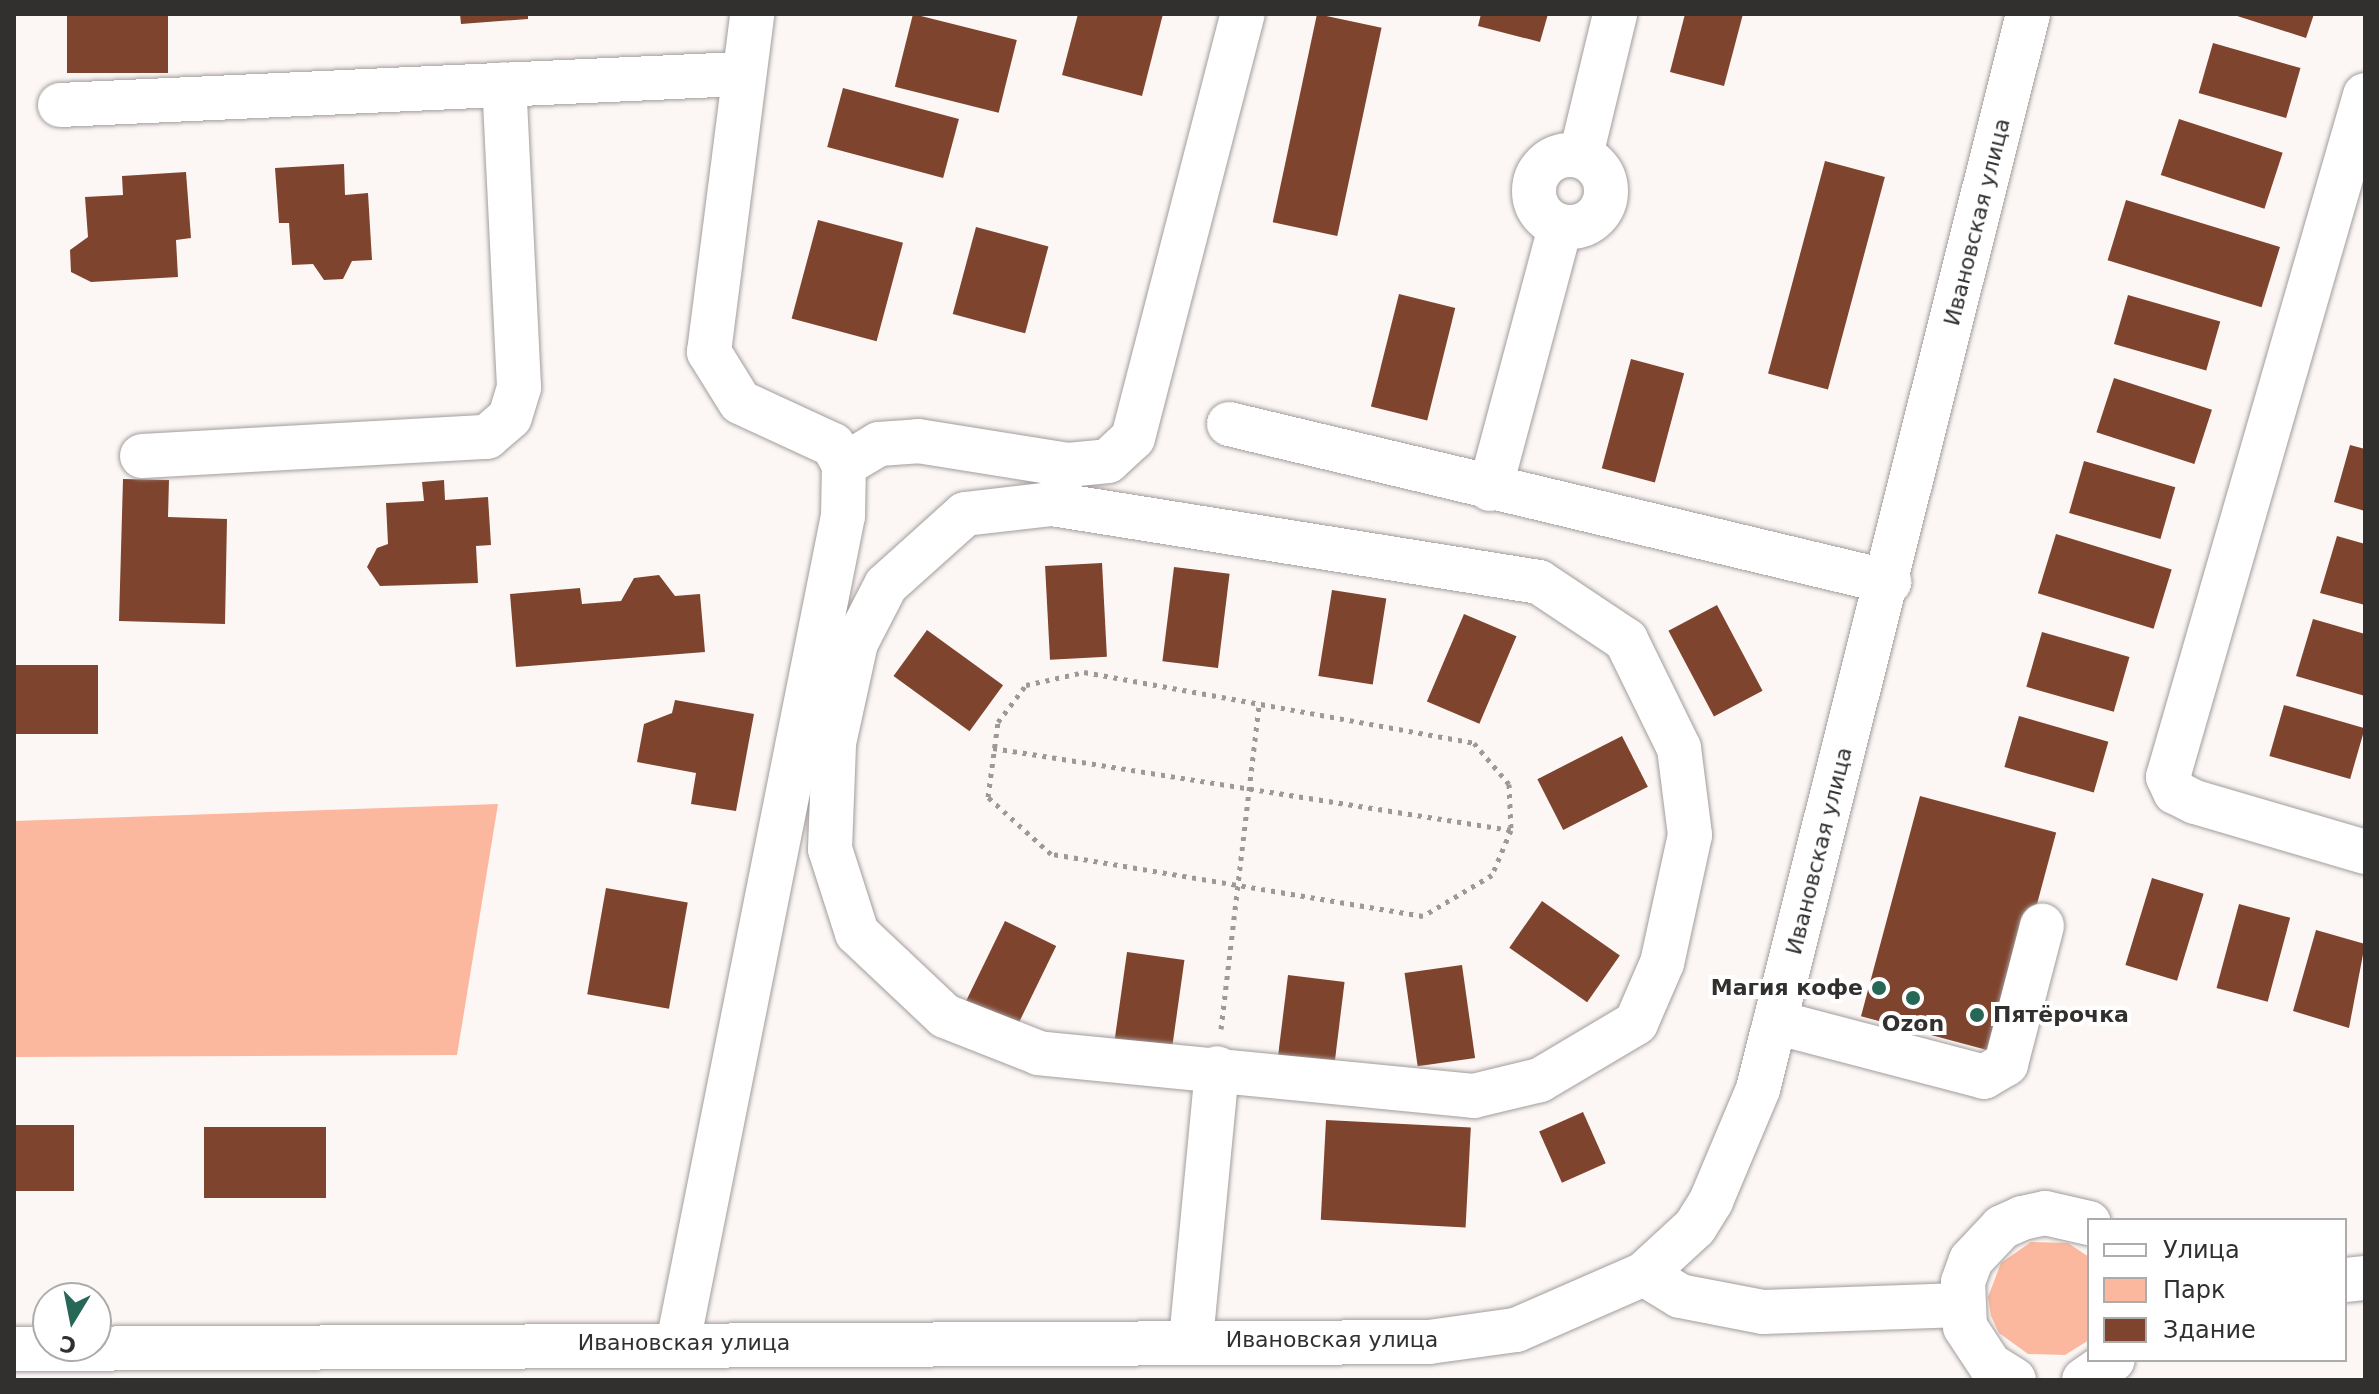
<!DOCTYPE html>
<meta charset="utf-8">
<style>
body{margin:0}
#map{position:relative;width:2379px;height:1394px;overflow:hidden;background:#fcf7f5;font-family:"DejaVu Sans",sans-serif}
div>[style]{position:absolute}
.green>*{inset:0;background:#fcb89e}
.building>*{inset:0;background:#7f442e;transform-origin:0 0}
.path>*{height:5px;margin-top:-2.5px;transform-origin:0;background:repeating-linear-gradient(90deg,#9d9998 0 4px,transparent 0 10px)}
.roads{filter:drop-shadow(0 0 2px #a29d9c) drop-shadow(0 0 2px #a29d9c)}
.minor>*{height:44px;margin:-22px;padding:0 22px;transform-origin:22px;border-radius:22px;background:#fff}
.minor>.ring{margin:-22px;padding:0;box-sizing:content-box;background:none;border:44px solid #fff;border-radius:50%}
.dots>*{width:22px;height:22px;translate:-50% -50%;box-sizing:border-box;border:4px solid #fff;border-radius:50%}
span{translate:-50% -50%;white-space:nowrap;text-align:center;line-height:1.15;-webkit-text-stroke:8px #fff;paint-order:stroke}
.street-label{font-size:22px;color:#32302f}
.poi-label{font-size:22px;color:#32302f;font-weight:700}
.right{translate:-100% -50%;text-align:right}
.left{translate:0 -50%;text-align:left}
.frame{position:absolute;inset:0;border:16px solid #32302f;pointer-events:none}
.legend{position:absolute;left:2087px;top:1218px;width:260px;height:144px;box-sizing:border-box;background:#fff;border:2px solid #adacac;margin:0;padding:10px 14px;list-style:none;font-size:24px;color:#32302f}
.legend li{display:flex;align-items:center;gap:16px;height:40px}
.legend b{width:40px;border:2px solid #adacac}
.north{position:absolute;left:32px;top:1282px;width:80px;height:80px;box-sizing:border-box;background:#fff;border:2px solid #adacac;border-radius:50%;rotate:190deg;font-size:22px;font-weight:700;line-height:32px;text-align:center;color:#32302f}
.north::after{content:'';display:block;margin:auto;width:28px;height:36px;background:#266756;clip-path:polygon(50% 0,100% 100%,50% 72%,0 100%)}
</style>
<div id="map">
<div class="green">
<div style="clip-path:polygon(498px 804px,457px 1055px,14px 1057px,14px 821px)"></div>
<div style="clip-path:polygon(2031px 1242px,2068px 1243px,2089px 1257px,2089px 1340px,2065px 1355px,2028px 1354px,1999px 1333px,1991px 1316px,1988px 1297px,2001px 1263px)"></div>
</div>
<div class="building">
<div style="left:67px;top:14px;width:101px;height:59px"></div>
<div style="clip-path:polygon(460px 14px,528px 14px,528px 19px,461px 24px)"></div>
<div style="left:913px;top:14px;width:107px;height:75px;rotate:14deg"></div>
<div style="clip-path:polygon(1078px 14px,1163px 14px,1142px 96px,1062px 75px)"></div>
<div style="left:1317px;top:14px;width:66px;height:213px;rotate:12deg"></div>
<div style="clip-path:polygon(1481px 14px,1548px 14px,1540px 42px,1478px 26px)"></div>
<div style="clip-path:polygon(1685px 14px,1743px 14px,1724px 86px,1670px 72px)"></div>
<div style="clip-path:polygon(2231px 14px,2314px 14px,2306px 38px)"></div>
<div style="left:2213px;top:43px;width:91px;height:52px;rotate:16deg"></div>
<div style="left:843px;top:88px;width:120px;height:61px;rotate:15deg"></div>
<div style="left:2179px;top:119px;width:109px;height:59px;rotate:18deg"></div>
<div style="left:1825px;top:161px;width:62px;height:220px;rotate:15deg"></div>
<div style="clip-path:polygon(344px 164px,345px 195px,368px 193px,372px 260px,352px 261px,343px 279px,324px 280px,313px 264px,292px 265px,289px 223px,279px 223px,275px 168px)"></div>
<div style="clip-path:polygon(186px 172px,191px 238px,176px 240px,178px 277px,91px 282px,71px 272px,70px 250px,88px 237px,85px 197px,123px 195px,122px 176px)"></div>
<div style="left:2126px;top:200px;width:161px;height:63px;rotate:17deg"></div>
<div style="left:818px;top:220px;width:88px;height:102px;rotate:15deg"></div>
<div style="left:976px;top:227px;width:75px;height:90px;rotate:15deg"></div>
<div style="left:1399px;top:294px;width:58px;height:116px;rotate:14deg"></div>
<div style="left:2128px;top:295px;width:96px;height:51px;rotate:16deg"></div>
<div style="left:1631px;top:359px;width:55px;height:113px;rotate:15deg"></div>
<div style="left:2114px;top:378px;width:103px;height:57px;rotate:18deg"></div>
<div style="clip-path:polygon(2350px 445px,2365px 449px,2365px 511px,2334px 502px)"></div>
<div style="left:2084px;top:461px;width:95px;height:54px;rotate:16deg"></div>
<div style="clip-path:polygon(123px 479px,169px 480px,168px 517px,227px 519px,225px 624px,119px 621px)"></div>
<div style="clip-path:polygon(444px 480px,445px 500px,488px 497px,491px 545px,476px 546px,478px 583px,380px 586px,367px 567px,377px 548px,388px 544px,386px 503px,424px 501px,422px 482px)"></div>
<div style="left:2056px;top:534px;width:121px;height:62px;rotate:17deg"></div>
<div style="clip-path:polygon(2337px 536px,2365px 544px,2365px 605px,2320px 593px)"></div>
<div style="left:1102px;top:563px;width:94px;height:57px;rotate:87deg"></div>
<div style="left:1174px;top:567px;width:56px;height:95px;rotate:7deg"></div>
<div style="clip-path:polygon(659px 575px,675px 596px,700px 594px,705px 652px,516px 667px,510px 594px,580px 588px,582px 604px,621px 601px,634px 578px)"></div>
<div style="left:1332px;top:590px;width:55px;height:87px;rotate:9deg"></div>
<div style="left:1717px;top:605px;width:97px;height:55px;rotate:62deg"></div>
<div style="left:1464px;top:614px;width:57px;height:95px;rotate:23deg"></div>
<div style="clip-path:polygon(2313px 619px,2365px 634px,2365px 696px,2296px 676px)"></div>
<div style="left:927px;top:630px;width:94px;height:57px;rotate:36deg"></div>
<div style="left:2042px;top:632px;width:91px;height:57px;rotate:16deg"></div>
<div style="left:14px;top:665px;width:84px;height:69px"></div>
<div style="clip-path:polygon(675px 700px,754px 714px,736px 811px,691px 804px,696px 773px,637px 762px,644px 724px,672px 713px)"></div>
<div style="left:2284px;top:705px;width:84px;height:53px;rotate:16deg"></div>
<div style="left:2019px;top:716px;width:93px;height:53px;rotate:16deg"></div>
<div style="left:1622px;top:736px;width:57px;height:95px;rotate:63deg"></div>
<div style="left:1920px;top:796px;width:141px;height:228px;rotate:15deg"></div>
<div style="left:2152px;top:878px;width:54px;height:91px;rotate:17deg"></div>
<div style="left:606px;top:888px;width:83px;height:108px;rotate:10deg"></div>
<div style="left:1542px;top:901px;width:95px;height:57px;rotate:35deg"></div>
<div style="left:2239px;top:904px;width:53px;height:87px;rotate:15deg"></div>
<div style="left:1005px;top:921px;width:57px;height:95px;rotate:26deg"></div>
<div style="clip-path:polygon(2316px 930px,2365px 944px,2349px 1028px,2293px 1011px)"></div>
<div style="left:1127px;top:952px;width:58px;height:95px;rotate:8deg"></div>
<div style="left:1462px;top:965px;width:94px;height:58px;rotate:82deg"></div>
<div style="left:1288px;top:975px;width:57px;height:94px;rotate:7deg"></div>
<div style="left:1583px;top:1112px;width:56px;height:48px;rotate:66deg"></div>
<div style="left:1326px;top:1120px;width:145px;height:100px;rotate:3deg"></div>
<div style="left:14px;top:1125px;width:60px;height:66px"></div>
<div style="left:204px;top:1127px;width:122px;height:71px"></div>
</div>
<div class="path">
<div style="left:1084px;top:672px;width:396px;rotate:10.3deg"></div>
<div style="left:1474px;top:743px;width:54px;rotate:49.5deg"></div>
<div style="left:1509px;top:784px;width:46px;rotate:87.5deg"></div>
<div style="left:1511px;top:830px;width:49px;rotate:112.9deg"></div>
<div style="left:1492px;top:875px;width:80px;rotate:149.3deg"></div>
<div style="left:1423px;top:916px;width:377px;rotate:-170.5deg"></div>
<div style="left:1051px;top:854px;width:85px;rotate:-137.9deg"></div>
<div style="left:988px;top:797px;width:76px;rotate:-82.4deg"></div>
<div style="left:998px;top:722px;width:46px;rotate:-52.9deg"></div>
<div style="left:1026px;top:685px;width:59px;rotate:-12.6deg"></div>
<div style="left:993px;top:748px;width:524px;rotate:9deg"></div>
<div style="left:1221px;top:1029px;width:327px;rotate:-83.3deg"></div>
</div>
<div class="roads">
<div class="minor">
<div style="left:2365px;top:95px;width:710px;rotate:106.11deg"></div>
<div style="left:2168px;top:777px;width:17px;rotate:65deg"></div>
<div style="left:2175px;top:792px;width:22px;rotate:27deg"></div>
<div style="left:2195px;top:802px;width:177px;rotate:16.4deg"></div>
<div style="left:60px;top:105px;width:682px;rotate:-2.61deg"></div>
<div class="ring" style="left:1534px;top:155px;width:28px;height:28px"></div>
<div style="left:1581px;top:155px;width:145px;rotate:-76.4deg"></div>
<div style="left:1229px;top:424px;width:679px;rotate:13.46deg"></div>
<div style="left:142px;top:456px;width:346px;rotate:-3.2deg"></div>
<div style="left:487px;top:437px;width:30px;rotate:-41deg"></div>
<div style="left:510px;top:417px;width:31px;rotate:-73deg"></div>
<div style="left:519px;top:387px;width:303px;rotate:-92.8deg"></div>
<div style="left:844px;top:465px;width:41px;rotate:-31deg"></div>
<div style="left:879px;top:444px;width:39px;rotate:-4deg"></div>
<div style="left:918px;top:441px;width:152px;rotate:9.1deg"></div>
<div style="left:1068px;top:465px;width:40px;rotate:-5.7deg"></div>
<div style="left:1108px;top:461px;width:34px;rotate:-43deg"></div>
<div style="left:1133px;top:438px;width:438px;rotate:-75.5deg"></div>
<div style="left:1490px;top:489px;width:271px;rotate:-75deg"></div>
<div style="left:1052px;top:504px;width:493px;rotate:9.1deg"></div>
<div style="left:1539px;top:582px;width:105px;rotate:33.7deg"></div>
<div style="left:1626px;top:640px;width:120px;rotate:63.9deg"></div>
<div style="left:1679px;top:748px;width:88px;rotate:82.8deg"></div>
<div style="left:1690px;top:835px;width:131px;rotate:102.3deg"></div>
<div style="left:1662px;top:963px;width:65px;rotate:113.4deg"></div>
<div style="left:1636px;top:1023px;width:112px;rotate:149.3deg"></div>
<div style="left:1540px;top:1080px;width:68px;rotate:166.4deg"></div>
<div style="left:1474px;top:1096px;width:437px;rotate:-174.4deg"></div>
<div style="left:1039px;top:1053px;width:101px;rotate:-158.5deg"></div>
<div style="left:945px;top:1016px;width:121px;rotate:-136.7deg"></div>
<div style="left:857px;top:933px;width:88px;rotate:-107.8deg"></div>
<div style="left:830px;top:849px;width:106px;rotate:-87.8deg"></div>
<div style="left:834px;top:743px;width:102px;rotate:-77.6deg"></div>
<div style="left:856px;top:643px;width:65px;rotate:-62.7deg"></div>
<div style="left:886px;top:585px;width:106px;rotate:-41.9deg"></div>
<div style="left:965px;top:514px;width:88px;rotate:-6.6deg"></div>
<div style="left:1775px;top:1022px;width:216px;rotate:14.7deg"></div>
<div style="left:1984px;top:1077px;width:26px;rotate:-31deg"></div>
<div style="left:2006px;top:1064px;width:143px;rotate:-75.4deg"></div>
<div style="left:1644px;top:1274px;width:42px;rotate:31.4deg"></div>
<div style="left:1680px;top:1296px;width:85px;rotate:10.9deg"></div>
<div style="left:1763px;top:1312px;width:198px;rotate:-2deg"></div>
<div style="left:2345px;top:1280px;width:20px;rotate:-6deg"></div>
<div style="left:1191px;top:1340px;width:273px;rotate:-84.5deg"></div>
<div style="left:678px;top:1343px;width:843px;rotate:-78.72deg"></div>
<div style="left:843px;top:516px;width:51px;rotate:-88.9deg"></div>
<div style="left:844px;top:465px;width:23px;rotate:-119deg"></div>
<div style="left:833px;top:445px;width:102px;rotate:-155.2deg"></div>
<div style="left:740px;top:402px;width:59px;rotate:-121.8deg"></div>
<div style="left:709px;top:352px;width:341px;rotate:-82.7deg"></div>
<div style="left:14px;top:1349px;width:1415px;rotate:-0.28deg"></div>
<div style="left:1429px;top:1342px;width:88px;rotate:-7.9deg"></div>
<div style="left:1516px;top:1330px;width:140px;rotate:-23.6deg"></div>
<div style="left:1644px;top:1274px;width:69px;rotate:-42.7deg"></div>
<div style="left:1695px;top:1227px;width:31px;rotate:-58deg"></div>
<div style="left:1711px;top:1201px;width:121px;rotate:-67.2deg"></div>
<div style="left:1758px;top:1089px;width:1108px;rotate:-75.9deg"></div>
<div style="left:2014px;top:1380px;width:28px;rotate:-148deg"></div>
<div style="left:1990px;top:1365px;width:45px;rotate:-123.3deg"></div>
<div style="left:1965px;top:1327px;width:45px;rotate:-92.5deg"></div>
<div style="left:1963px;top:1282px;width:23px;rotate:-70deg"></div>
<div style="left:1971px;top:1260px;width:45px;rotate:-46.8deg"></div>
<div style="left:2002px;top:1227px;width:22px;rotate:-24deg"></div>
<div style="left:2022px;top:1218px;width:24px;rotate:-12deg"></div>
<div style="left:2045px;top:1213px;width:45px;rotate:12.8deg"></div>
<div style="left:2084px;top:1380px;width:35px;rotate:-35deg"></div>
</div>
</div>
<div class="dots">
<div style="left:1879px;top:988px;background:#266756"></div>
<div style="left:1913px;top:998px;background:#266756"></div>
<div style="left:1977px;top:1015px;background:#266756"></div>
</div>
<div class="street-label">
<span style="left:1977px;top:222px;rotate:-76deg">Ивановская улица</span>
<span style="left:1819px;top:851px;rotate:-76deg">Ивановская улица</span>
<span style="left:1332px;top:1340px">Ивановская улица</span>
<span style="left:684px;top:1343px">Ивановская улица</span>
</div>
<div class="poi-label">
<span class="right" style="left:1863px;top:988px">Магия кофе</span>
<span class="left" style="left:1993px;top:1015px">Пятёрочка</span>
<span style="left:1913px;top:1024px">Ozon</span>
</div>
<div class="frame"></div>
<ul class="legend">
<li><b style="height:10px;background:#fff"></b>Улица</li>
<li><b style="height:22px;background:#fcb89e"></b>Парк</li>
<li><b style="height:22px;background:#7f442e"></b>Здание</li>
</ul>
<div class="north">С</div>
</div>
